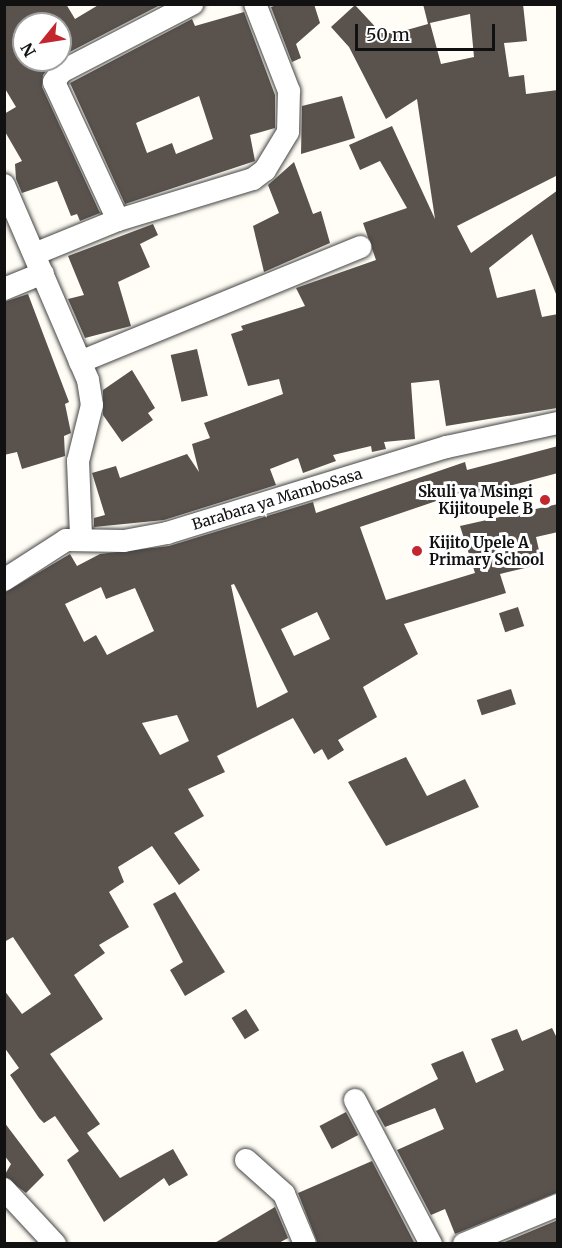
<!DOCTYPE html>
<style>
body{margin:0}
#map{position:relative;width:562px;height:1248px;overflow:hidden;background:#fffdf5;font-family:Merriweather,serif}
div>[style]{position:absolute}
.building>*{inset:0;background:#5a524d;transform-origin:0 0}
.roads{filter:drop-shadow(0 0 2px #444) drop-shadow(0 0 2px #444)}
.minor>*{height:22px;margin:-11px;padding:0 11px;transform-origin:11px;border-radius:11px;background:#fff}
.dots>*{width:16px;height:16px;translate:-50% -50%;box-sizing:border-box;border:3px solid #fff;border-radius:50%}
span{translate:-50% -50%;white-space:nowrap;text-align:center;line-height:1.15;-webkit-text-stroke:6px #fff;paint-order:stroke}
.poi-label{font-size:15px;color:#111;font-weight:700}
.right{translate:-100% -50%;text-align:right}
.left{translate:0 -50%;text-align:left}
.street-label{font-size:15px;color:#111}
.frame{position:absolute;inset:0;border:6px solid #111;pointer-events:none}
.north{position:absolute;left:12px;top:12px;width:60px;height:60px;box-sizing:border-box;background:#fff;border:2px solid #a0a0a0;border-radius:50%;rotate:240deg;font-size:16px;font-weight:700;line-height:24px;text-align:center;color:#111}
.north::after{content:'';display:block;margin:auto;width:21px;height:27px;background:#c4262e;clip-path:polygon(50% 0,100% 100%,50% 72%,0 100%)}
.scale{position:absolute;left:355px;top:24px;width:140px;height:27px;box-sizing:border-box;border:3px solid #111;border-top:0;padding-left:8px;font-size:18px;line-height:21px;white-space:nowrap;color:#111;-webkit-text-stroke:4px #fff;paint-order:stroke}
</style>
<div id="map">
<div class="building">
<div style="clip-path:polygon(4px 4px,66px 4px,75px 19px,100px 4px,162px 4px,60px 57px,60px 24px,24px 24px,24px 60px,55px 60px,43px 75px,42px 87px,100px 213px,80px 221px,77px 214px,71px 216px,57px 181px,22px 193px,16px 179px,15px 164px,22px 161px,4px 130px,4px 114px,16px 107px,4px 87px)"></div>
<div style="clip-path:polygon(279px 4px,314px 4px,320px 23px,296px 44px,301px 58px,292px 62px,271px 7px)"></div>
<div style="clip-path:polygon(evenodd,423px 4px,523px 4px,527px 41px,504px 43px,509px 77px,524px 75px,526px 94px,558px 90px,558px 175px,457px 226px,471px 253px,558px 190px,558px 299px,532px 234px,489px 268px,497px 298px,535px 289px,542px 317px,558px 314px,557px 408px,446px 426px,439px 380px,411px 383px,415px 439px,384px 442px,386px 449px,372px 452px,371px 446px,333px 455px,336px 461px,303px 473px,298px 458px,270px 469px,276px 485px,164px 520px,94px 527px,94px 518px,105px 515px,92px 473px,116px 466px,120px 478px,187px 454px,199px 472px,192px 444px,210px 438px,204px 423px,283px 394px,279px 379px,248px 386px,231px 334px,243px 330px,241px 326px,305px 306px,296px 288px,376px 260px,363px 223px,407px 208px,380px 161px,360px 170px,349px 145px,392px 126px,435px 219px,417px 99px,386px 119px,349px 47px,331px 27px,355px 5px,381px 33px,396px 33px,428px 24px,423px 4px,470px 14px,474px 57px,441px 64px,430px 23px,470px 14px)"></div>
<div style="clip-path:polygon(evenodd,244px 12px,275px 95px,275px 128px,250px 135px,255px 161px,125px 204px,70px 83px,192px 19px,195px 26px,244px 12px,199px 96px,213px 139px,176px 154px,172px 143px,147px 153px,136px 123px,199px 96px)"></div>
<div style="clip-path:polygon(342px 96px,355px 138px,301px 154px,302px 106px)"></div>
<div style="clip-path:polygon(294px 162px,313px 214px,321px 211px,330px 243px,264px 272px,253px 226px,279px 213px,268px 185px)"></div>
<div style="clip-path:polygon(153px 224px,158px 235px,140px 244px,150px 267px,118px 282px,131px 326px,85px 338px,68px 299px,84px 295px,68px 256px)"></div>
<div style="clip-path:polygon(28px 294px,69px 402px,65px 404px,71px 433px,64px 436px,65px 456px,22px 469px,17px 452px,4px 455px,4px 302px)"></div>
<div style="left:197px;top:349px;width:48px;height:27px;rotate:77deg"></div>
<div style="clip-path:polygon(132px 370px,155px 408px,148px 413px,153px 420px,122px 442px,103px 415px,103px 390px)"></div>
<div style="clip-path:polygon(evenodd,558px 446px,558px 473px,453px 501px,451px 496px,360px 527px,386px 600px,475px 573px,460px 526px,558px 504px,558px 532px,536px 537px,542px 564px,500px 574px,506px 593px,404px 624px,418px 654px,363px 687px,377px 717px,338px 740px,344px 750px,328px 760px,322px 749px,314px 754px,293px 718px,217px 756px,225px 772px,188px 789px,204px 816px,174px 833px,200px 870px,179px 885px,152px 846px,118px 867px,124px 882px,109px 892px,129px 927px,99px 945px,105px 953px,74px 975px,103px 1019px,50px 1054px,100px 1124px,87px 1133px,120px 1178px,173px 1149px,188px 1175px,169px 1186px,164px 1178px,104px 1222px,67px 1160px,79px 1151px,55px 1116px,44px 1123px,39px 1118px,10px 1075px,19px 1068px,4px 1047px,4px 990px,22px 1014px,51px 994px,13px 937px,4px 942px,4px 593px,70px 554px,77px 566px,100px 554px,169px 546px,313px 502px,316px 513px,465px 462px,467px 470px,558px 446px,234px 584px,288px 692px,257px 708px,231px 585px,234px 584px,558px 446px,101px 587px,106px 599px,135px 588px,154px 631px,107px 655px,96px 635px,84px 642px,65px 604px,101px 587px,558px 446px,317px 612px,330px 639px,294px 656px,281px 629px,317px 612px,558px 446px,177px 715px,189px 741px,160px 755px,142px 723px,177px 715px)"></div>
<div style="left:518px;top:607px;width:20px;height:20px;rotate:72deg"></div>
<div style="left:511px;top:689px;width:16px;height:36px;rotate:72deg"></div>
<div style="clip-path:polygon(406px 757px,427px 796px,465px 779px,479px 807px,386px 846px,348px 782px)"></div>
<div style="clip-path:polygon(175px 892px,225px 972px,185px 996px,170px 970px,183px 962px,153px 904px)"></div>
<div style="left:246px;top:1009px;width:25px;height:17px;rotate:58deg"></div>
<div style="clip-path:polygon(552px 1028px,558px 1040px,558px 1192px,455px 1234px,445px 1209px,431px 1215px,397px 1150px,444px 1129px,435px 1108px,385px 1127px,376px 1111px,438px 1079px,431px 1064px,463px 1051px,476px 1083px,504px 1070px,491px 1039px,517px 1029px,522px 1041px)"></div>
<div style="left:346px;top:1112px;width:26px;height:30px;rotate:62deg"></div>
<div style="clip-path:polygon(4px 1122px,44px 1175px,26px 1193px,4px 1176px,11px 1164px,4px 1155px)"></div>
<div style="clip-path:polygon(372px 1161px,415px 1244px,318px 1244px,298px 1193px)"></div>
<div style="clip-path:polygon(275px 1207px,288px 1238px,277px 1244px,213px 1244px)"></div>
<div style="clip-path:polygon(558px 1220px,558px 1244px,500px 1244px)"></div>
</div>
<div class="roads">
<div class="minor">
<div style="left:4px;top:185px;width:212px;rotate:66.7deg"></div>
<div style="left:88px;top:380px;width:25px;rotate:81deg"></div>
<div style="left:92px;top:405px;width:58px;rotate:104deg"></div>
<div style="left:78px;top:461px;width:76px;rotate:87.7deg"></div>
<div style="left:118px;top:220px;width:152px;rotate:-114.9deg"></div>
<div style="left:54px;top:82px;width:12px;rotate:-55deg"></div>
<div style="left:61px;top:72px;width:148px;rotate:-27.4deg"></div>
<div style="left:37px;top:253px;width:87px;rotate:-22.2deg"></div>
<div style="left:118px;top:220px;width:141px;rotate:-16.9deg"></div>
<div style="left:253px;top:179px;width:15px;rotate:-37deg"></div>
<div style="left:265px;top:170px;width:44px;rotate:-58.8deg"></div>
<div style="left:288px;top:132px;width:41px;rotate:-88.6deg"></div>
<div style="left:289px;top:91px;width:93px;rotate:-111.3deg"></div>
<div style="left:4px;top:289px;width:42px;rotate:-22.3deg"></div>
<div style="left:80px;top:362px;width:303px;rotate:-22.3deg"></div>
<div style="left:4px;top:580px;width:74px;rotate:-32.8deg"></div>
<div style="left:66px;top:540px;width:58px;rotate:1deg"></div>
<div style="left:124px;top:541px;width:44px;rotate:-10.5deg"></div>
<div style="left:167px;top:533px;width:293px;rotate:-17.1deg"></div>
<div style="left:447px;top:447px;width:114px;rotate:-12.2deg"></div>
<div style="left:355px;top:1100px;width:163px;rotate:62.2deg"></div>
<div style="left:246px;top:1160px;width:51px;rotate:41.8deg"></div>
<div style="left:284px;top:1194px;width:54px;rotate:67.2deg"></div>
<div style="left:4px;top:1189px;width:75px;rotate:47.2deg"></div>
<div style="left:464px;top:1244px;width:102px;rotate:-22.5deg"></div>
</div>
</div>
<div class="dots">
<div style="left:545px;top:500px;background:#c4262e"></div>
<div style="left:417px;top:551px;background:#c4262e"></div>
</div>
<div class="poi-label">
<span class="right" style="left:533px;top:500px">Skuli ya Msingi<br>Kijitoupele B</span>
<span class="left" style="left:429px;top:551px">Kijito Upele A<br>Primary School</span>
</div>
<div class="street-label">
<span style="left:277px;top:499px;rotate:-17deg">Barabara ya MamboSasa</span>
</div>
<div class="frame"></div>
<div class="north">N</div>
<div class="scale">50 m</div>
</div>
